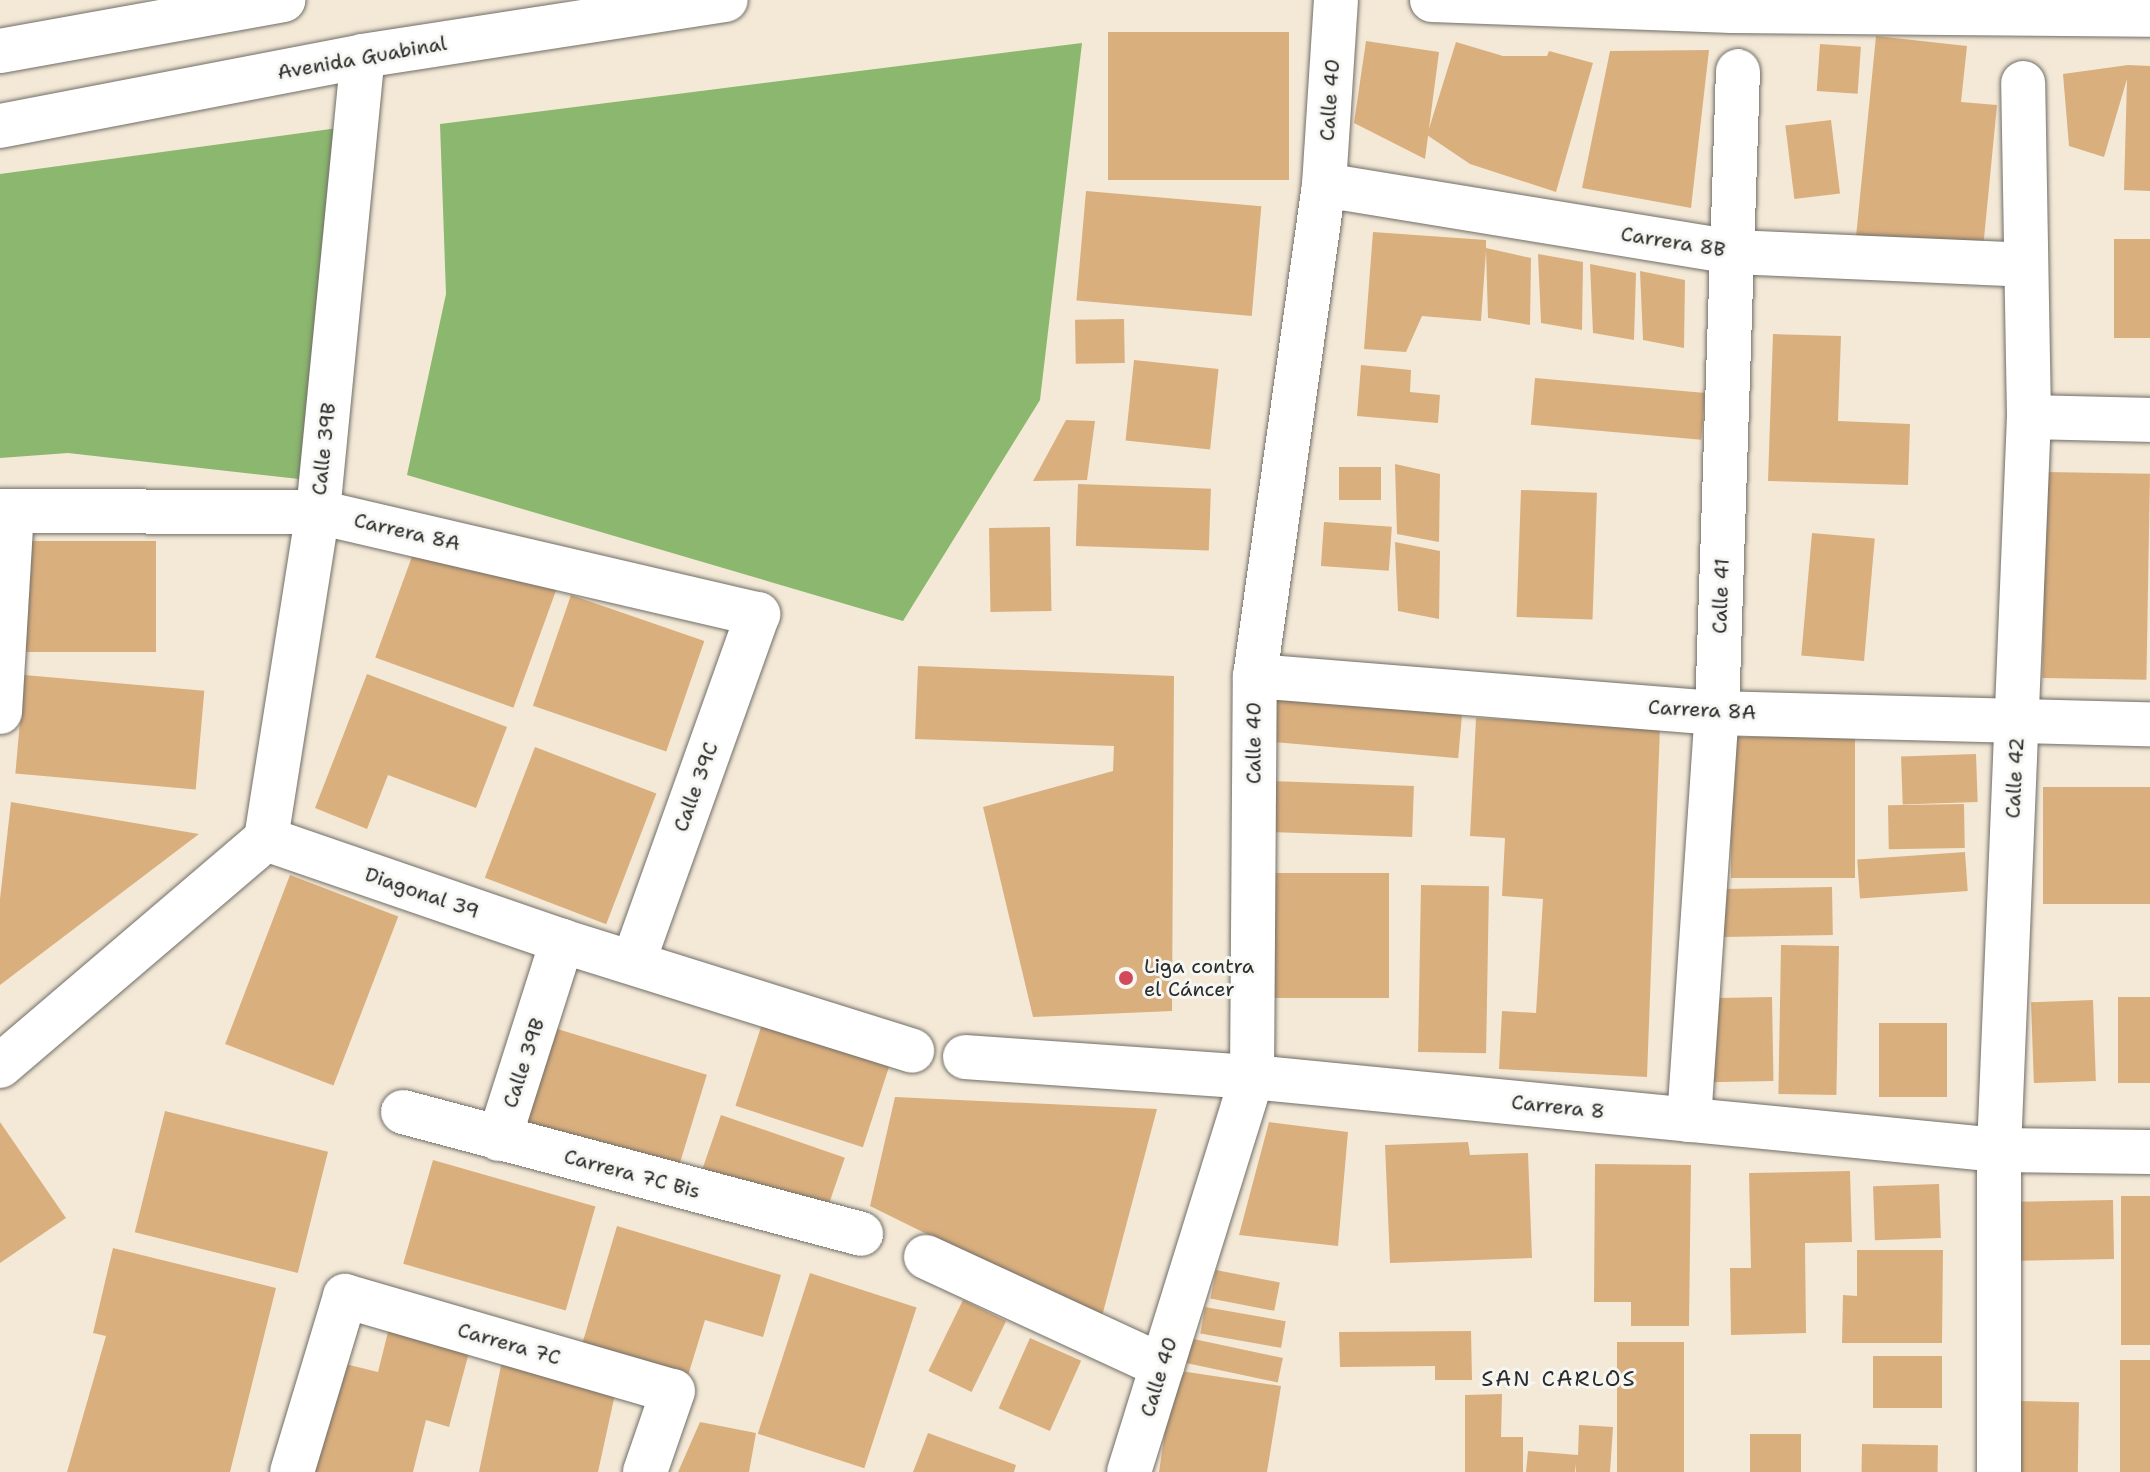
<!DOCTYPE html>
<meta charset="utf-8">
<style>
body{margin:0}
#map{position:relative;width:2150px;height:1472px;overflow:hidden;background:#f4e9d7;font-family:"Shantell Sans",sans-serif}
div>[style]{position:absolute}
.forest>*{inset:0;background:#8bb76e}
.building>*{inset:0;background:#daaf7e;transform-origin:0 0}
.roads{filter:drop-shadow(0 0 2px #716e67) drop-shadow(0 0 2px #716e67)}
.minor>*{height:44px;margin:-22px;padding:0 22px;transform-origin:22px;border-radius:22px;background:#fff}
.major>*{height:44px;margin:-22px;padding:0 22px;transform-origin:22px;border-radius:22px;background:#fff}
.dots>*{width:22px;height:22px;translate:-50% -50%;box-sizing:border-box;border:4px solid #f6f6f2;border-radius:50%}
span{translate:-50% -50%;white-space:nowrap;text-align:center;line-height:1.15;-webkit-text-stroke:6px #f6f6f2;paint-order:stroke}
.street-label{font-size:20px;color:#2b2b2b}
.poi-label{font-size:20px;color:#2b2b2b}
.left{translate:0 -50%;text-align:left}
.neighbourhood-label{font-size:22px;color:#2b2b2b;letter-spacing:2px}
</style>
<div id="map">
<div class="forest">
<div style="clip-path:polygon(1082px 43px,1040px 400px,903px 621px,407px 475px,446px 294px,440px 124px)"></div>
<div style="clip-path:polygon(338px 128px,299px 479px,68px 453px,0 458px,0 174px)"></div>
</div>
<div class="building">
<div style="left:1289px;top:32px;width:148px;height:181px;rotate:90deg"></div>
<div style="clip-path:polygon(1876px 36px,1967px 46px,1961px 102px,1997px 105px,1983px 249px,1856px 237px)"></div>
<div style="clip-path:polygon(1366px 41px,1439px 52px,1425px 159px,1354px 123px)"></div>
<div style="clip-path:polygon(1456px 42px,1503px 56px,1547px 56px,1549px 51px,1593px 63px,1556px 192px,1470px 164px,1427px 135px)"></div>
<div style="left:1820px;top:44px;width:41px;height:47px;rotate:4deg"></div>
<div style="clip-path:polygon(1709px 50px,1691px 208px,1582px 188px,1610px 51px)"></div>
<div style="clip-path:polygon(2128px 65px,2150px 66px,2150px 191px,2124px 190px,2127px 79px,2104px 157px,2069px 146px,2063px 74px)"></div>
<div style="left:1831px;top:120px;width:74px;height:46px;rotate:83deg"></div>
<div style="left:1086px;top:191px;width:176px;height:110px;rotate:5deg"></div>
<div style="clip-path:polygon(1373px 232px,1486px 240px,1486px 248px,1531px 258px,1530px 325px,1488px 318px,1486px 251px,1481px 321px,1422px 316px,1406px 352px,1364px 349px)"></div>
<div style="left:2114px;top:239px;width:36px;height:99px"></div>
<div style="clip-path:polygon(1538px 254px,1583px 262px,1582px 330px,1541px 323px)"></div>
<div style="clip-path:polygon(1590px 264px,1636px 273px,1634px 340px,1593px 333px)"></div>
<div style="clip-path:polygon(1640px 271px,1685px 280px,1684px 348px,1643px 340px)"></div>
<div style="left:1124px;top:319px;width:44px;height:49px;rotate:89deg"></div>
<div style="clip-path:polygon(1773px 334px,1841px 336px,1838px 421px,1910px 424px,1908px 485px,1768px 481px)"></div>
<div style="left:1134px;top:360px;width:85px;height:81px;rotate:6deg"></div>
<div style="clip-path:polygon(1361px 365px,1411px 370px,1410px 392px,1440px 395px,1438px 423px,1357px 416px)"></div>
<div style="left:1535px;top:378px;width:171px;height:47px;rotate:5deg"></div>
<div style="clip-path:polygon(1066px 420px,1095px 421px,1087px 480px,1033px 481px)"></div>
<div style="clip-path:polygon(1395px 464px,1440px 474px,1439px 542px,1397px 534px)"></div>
<div style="left:1339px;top:467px;width:42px;height:33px"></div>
<div style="left:2046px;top:472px;width:104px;height:206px;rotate:1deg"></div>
<div style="left:1078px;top:484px;width:133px;height:62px;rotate:2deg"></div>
<div style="left:1521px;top:490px;width:76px;height:127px;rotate:2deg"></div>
<div style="left:1324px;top:522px;width:68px;height:44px;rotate:4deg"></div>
<div style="left:1050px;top:527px;width:84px;height:61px;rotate:89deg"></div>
<div style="left:1812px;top:533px;width:63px;height:123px;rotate:5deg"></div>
<div style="left:418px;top:540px;width:147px;height:125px;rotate:20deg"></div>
<div style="left:24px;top:541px;width:132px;height:111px"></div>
<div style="clip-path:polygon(1395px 542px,1440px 551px,1439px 619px,1398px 611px)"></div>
<div style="left:571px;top:595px;width:141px;height:117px;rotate:19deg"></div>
<div style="clip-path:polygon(918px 666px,1174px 676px,1172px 1011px,1033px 1017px,983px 807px,1113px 771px,1114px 746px,915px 739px)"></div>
<div style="clip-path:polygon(367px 674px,507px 727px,476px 808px,388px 775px,367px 829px,315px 808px)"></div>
<div style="left:24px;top:675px;width:181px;height:99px;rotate:5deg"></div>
<div style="left:1275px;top:695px;width:188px;height:47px;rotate:5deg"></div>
<div style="clip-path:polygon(1476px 718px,1660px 727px,1647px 1077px,1499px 1069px,1502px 1011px,1536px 1013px,1543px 899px,1502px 896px,1505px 838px,1470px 836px)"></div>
<div style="left:1731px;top:737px;width:124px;height:141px"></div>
<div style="left:535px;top:747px;width:130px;height:140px;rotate:21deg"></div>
<div style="left:1976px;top:754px;width:48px;height:75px;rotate:88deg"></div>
<div style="left:1269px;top:781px;width:145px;height:51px;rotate:2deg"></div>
<div style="left:2150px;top:787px;width:117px;height:107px;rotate:90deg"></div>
<div style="clip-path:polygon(11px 802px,199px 834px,0 985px,0 899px)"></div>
<div style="left:1964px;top:804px;width:44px;height:76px;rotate:89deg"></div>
<div style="left:1965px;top:852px;width:39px;height:108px;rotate:86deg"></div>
<div style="left:1389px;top:873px;width:125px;height:116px;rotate:90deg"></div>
<div style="left:290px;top:875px;width:116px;height:181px;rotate:21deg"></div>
<div style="left:1421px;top:885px;width:68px;height:167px;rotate:1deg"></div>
<div style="left:1832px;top:887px;width:48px;height:123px;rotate:89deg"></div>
<div style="left:1781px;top:945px;width:58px;height:149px;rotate:1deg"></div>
<div style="left:1772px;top:997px;width:84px;height:66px;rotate:89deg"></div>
<div style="left:2150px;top:997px;width:86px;height:32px;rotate:90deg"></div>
<div style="left:2093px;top:1000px;width:81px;height:62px;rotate:88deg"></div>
<div style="left:1879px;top:1023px;width:68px;height:74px"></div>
<div style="left:762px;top:1024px;width:134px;height:86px;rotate:18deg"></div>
<div style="left:551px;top:1027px;width:163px;height:103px;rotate:17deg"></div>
<div style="clip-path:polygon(895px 1097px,1157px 1109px,1101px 1320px,870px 1206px)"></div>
<div style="left:165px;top:1111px;width:168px;height:125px;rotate:14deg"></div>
<div style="left:721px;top:1115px;width:131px;height:65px;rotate:19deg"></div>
<div style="clip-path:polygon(0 1122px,66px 1218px,0 1263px)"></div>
<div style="clip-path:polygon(1269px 1122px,1348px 1132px,1338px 1246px,1239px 1235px)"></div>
<div style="clip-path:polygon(1468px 1142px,1470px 1155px,1528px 1153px,1532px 1258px,1390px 1263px,1385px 1145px)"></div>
<div style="left:433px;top:1160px;width:169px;height:108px;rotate:16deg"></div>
<div style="clip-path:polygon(1595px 1164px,1691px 1165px,1689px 1326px,1631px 1326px,1631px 1302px,1594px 1302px)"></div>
<div style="clip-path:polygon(1850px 1171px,1852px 1242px,1805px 1243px,1806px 1333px,1731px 1335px,1730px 1268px,1751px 1268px,1749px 1173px)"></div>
<div style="left:1939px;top:1184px;width:54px;height:66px;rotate:88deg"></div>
<div style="left:2150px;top:1196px;width:149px;height:29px;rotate:90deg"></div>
<div style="left:2113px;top:1200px;width:59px;height:101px;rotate:89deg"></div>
<div style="clip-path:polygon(617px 1226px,781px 1275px,763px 1337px,705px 1320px,687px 1379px,581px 1348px)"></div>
<div style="clip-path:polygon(113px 1248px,276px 1288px,230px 1472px,67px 1472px,106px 1336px,93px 1333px)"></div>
<div style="clip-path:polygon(1857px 1250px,1943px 1250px,1942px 1343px,1842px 1343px,1843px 1295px,1857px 1296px)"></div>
<div style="left:1216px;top:1270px;width:65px;height:29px;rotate:11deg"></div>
<div style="left:810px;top:1273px;width:112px;height:169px;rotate:18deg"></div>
<div style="left:963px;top:1300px;width:48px;height:79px;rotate:26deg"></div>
<div style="left:1205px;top:1307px;width:82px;height:27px;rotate:10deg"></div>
<div style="clip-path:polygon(390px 1324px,471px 1345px,449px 1427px,426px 1420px,413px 1472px,304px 1472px,333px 1361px,378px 1372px)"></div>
<div style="clip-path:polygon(1471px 1331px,1472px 1380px,1435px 1380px,1435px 1366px,1340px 1367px,1339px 1332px)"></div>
<div style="left:1030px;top:1338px;width:56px;height:77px;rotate:24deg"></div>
<div style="left:1189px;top:1338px;width:96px;height:25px;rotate:12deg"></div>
<div style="left:1684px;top:1342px;width:130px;height:67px;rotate:90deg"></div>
<div style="left:1942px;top:1356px;width:52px;height:69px;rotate:90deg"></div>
<div style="left:2120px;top:1360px;width:30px;height:112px"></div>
<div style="clip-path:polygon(502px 1361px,617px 1385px,598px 1472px,479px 1472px)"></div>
<div style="clip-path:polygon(1174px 1370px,1281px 1386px,1267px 1472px,1159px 1472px)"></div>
<div style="clip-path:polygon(1502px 1394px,1501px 1437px,1523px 1437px,1523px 1472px,1465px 1472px,1465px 1395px)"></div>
<div style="left:2013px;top:1401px;width:66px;height:71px;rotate:1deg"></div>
<div style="clip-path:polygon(700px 1422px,756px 1433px,749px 1472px,678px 1472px)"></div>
<div style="clip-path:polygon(1579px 1425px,1613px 1427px,1610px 1472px,1576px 1472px,1576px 1464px,1575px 1472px,1526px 1472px,1528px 1451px,1578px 1455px)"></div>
<div style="clip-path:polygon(928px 1433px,1016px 1465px,1014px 1472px,913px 1472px)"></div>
<div style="left:1750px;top:1434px;width:51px;height:38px"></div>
<div style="left:1862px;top:1444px;width:76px;height:28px;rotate:1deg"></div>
</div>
<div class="roads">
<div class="minor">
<div style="left:1324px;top:185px;width:414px;rotate:9.3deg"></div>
<div style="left:1733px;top:252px;width:293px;rotate:2.5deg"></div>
<div style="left:2029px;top:417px;width:121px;rotate:1.4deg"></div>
<div style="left:0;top:511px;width:318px;rotate:0.2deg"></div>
<div style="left:318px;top:512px;width:452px;rotate:13.1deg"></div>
<div style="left:758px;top:614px;width:368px;rotate:109.7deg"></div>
<div style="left:1255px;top:676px;width:463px;rotate:4.6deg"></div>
<div style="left:1717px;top:713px;width:433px;rotate:1.5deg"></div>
<div style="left:0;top:712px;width:200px;rotate:-86.6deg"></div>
<div style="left:266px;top:839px;width:331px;rotate:-81deg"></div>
<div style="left:318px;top:512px;width:458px;rotate:-84.4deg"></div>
<div style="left:266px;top:839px;width:313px;rotate:19deg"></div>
<div style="left:562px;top:941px;width:367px;rotate:17.4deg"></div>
<div style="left:965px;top:1057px;width:288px;rotate:4deg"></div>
<div style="left:1252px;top:1077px;width:751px;rotate:5.58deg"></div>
<div style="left:1999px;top:1150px;width:151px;rotate:0.8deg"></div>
<div style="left:0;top:1066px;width:350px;rotate:-40.5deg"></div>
<div style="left:403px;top:1112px;width:474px;rotate:14.9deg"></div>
<div style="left:1689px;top:1120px;width:408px;rotate:-86.1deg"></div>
<div style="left:1717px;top:713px;width:642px;rotate:-88.13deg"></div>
<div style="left:499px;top:1139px;width:208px;rotate:-72.3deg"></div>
<div style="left:926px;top:1257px;width:260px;rotate:24.8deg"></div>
<div style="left:292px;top:1472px;width:184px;rotate:-73.2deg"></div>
<div style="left:345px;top:1296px;width:341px;rotate:16.2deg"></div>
<div style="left:673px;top:1391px;width:86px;rotate:109.1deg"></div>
<div style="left:1129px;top:1472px;width:414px;rotate:-72.7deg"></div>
<div style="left:1252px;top:1077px;width:401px;rotate:-89.6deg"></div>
<div style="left:1255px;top:676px;width:496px;rotate:-82deg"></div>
<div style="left:1324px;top:185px;width:185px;rotate:-86.3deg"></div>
<div style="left:1999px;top:1472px;width:322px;rotate:-90deg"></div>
<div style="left:1999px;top:1150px;width:734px;rotate:-87.66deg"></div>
<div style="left:2029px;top:417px;width:334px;rotate:-91deg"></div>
</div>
<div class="major">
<div style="left:1432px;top:0;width:300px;rotate:2.1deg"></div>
<div style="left:1732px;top:11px;width:418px;rotate:0.5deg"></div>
<div style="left:0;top:51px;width:288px;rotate:-10.2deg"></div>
<div style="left:0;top:126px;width:370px;rotate:-10.9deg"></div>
<div style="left:363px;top:56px;width:367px;rotate:-8.8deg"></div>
</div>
</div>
<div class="dots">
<div style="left:1126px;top:978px;background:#d1495b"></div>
</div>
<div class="street-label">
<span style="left:362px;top:58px;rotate:-10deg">Avenida Guabinal</span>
<span style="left:1330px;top:100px;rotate:-86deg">Calle 40</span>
<span style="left:1673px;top:242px;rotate:9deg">Carrera 8B</span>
<span style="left:324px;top:449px;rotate:-84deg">Calle 39B</span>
<span style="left:407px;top:532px;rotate:13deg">Carrera 8A</span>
<span style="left:1721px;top:596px;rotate:-88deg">Calle 41</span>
<span style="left:1702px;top:710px;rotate:3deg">Carrera 8A</span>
<span style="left:1254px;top:743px;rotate:-90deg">Calle 40</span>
<span style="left:2015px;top:778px;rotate:-87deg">Calle 42</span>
<span style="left:696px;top:787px;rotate:-70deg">Calle 39C</span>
<span style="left:422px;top:893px;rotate:19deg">Diagonal 39</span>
<span style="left:524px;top:1063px;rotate:-72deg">Calle 39B</span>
<span style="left:1558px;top:1107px;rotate:6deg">Carrera 8</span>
<span style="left:632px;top:1174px;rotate:15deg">Carrera 7C Bis</span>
<span style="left:509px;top:1344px;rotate:16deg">Carrera 7C</span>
<span style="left:1159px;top:1377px;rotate:-73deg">Calle 40</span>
</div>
<div class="poi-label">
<span class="left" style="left:1144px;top:978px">Liga contra<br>el Cáncer</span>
</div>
<div class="neighbourhood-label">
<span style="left:1559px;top:1379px">SAN CARLOS</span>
</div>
</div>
